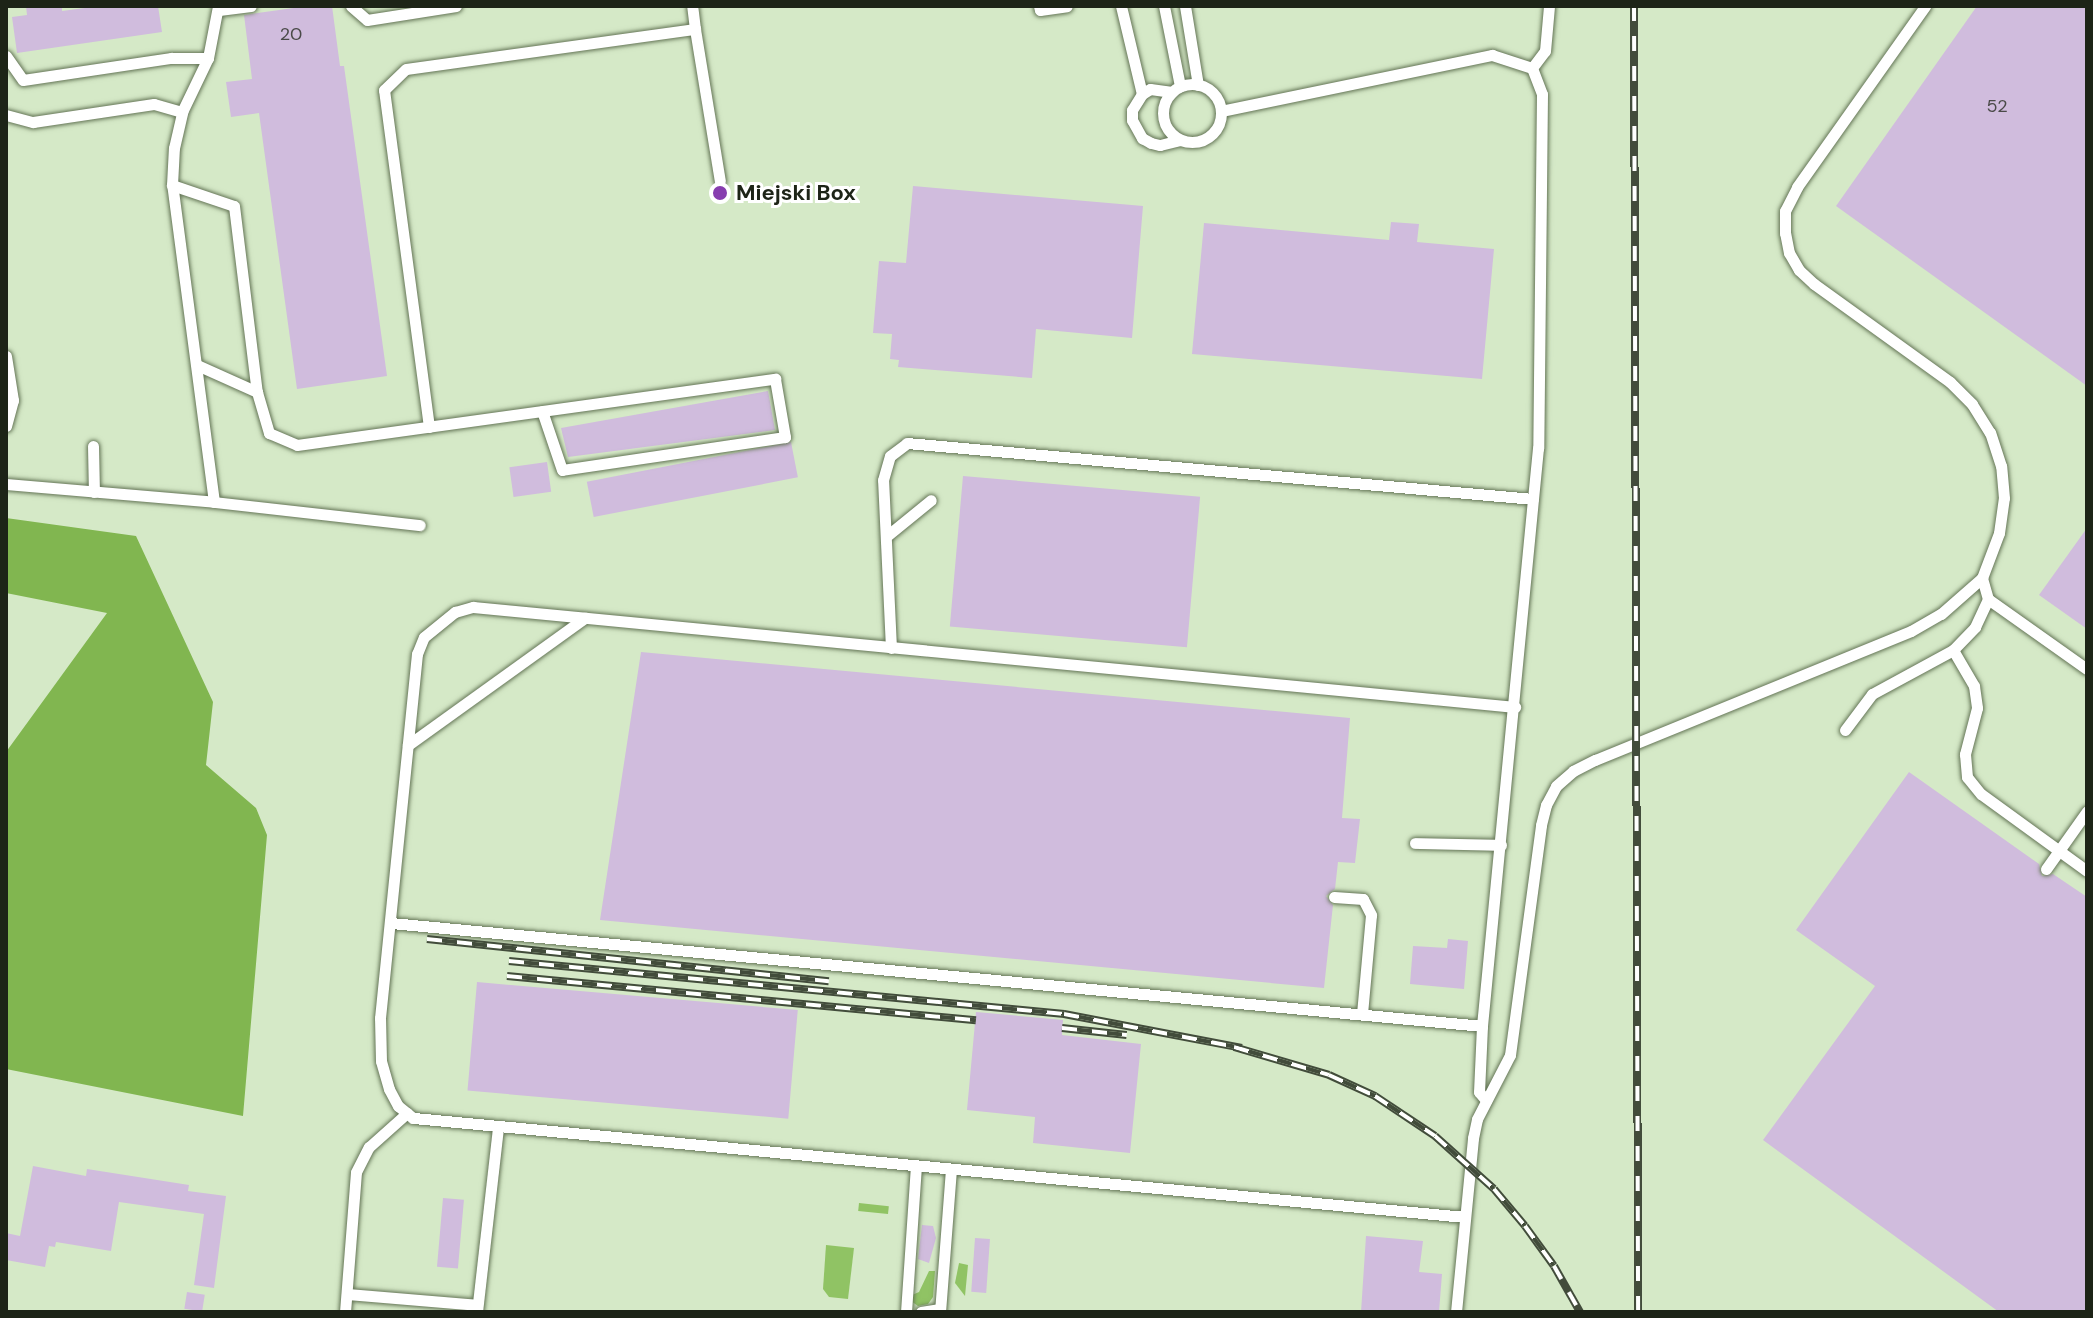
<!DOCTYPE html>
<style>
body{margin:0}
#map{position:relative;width:2093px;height:1318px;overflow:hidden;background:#d5e9c7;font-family:"DM Sans",sans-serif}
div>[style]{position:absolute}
.green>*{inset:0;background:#90c364;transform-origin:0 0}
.forest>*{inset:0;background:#81b650}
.building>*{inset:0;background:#d0bcdd;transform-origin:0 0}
.roads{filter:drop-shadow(0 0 2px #647556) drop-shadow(0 0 2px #647556)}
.service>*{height:11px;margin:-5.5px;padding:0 5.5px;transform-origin:5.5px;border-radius:5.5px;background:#fff}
.service>.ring{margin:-5.5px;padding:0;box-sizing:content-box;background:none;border:11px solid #fff;border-radius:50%}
.rail>*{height:8px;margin-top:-4px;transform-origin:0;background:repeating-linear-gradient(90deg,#fff 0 15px,#424c3b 0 30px);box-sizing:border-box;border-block:2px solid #424c3b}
.dots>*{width:22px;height:22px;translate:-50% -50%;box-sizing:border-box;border:4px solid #fff;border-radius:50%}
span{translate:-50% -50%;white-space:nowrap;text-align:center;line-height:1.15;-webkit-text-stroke:6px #fff;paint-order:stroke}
.number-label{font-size:18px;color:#4a4a48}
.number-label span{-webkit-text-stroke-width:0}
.poi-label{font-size:22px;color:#1d2417;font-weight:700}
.left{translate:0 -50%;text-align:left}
.frame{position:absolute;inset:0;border:8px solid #1d2417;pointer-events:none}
</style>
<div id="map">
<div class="green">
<div style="left:859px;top:1203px;width:30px;height:8px;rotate:6deg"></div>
<div style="clip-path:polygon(826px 1245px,854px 1248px,848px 1299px,829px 1297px,823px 1289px)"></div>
<div style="clip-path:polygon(959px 1263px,968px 1265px,965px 1296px,955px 1283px)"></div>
<div style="clip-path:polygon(929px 1271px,935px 1271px,933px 1297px,928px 1304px,918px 1306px,911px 1301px,912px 1295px,919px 1292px)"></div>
</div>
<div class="forest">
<div style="clip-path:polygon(6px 518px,136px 536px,213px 702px,206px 765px,256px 808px,267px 835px,243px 1116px,6px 1069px,6px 752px,107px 613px,6px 593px)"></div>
</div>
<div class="building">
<div style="clip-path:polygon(26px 6px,62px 6px,62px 11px,100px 6px,158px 6px,162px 32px,17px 53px,12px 17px,27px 15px)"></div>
<div style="clip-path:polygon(308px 6px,332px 6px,340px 66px,344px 66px,387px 376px,297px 389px,259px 113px,231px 117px,226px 82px,252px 79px,244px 15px)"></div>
<div style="clip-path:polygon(1977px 6px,2087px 6px,2087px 386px,1836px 206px)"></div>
<div style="clip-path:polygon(913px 186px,1143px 206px,1132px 338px,1036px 329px,1032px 378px,898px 367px,899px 360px,890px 359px,892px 334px,873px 333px,879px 261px,906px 263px)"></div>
<div style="clip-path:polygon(1391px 222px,1419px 224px,1417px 242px,1494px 249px,1482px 379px,1192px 354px,1204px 223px,1389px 240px)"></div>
<div style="clip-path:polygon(768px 391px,775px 430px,568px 457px,561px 428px)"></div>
<div style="left:791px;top:442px;width:36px;height:208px;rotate:79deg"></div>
<div style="left:547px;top:462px;width:30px;height:38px;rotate:82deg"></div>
<div style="left:963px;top:476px;width:238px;height:151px;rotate:5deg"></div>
<div style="clip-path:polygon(2087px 528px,2087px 629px,2039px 595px)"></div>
<div style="clip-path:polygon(641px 652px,1350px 718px,1342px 818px,1360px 819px,1355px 863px,1338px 862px,1335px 889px,1326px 896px,1333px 905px,1324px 988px,600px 920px)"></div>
<div style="clip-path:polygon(1909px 772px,2039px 864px,2042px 876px,2053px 874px,2087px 897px,2087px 1312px,1999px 1312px,1763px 1140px,1875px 986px,1796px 930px)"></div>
<div style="clip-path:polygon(1448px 939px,1468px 941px,1464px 989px,1410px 984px,1413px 946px,1447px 948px)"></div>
<div style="left:477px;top:982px;width:322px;height:109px;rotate:5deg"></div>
<div style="clip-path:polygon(976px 1012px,1063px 1020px,1062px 1035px,1141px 1044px,1130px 1153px,1033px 1143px,1035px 1117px,967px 1110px)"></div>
<div style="clip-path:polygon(33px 1166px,86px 1176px,87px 1169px,189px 1185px,188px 1191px,226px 1196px,214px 1288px,194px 1285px,204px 1214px,119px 1202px,111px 1251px,56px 1242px,55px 1247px,49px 1246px,45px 1267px,6px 1260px,6px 1233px,20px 1236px)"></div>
<div style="left:443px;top:1198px;width:21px;height:69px;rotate:5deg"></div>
<div style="clip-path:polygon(922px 1225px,933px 1226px,936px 1238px,929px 1263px,918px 1259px)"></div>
<div style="clip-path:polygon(1366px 1236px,1423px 1241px,1419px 1272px,1442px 1274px,1439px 1312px,1361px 1312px)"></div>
<div style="left:975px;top:1238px;width:15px;height:54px;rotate:4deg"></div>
<div style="left:187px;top:1292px;width:18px;height:17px;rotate:9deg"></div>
</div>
<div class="roads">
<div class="service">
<div style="left:351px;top:6px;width:21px;rotate:41deg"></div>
<div style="left:367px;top:20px;width:90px;rotate:-8.9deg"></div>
<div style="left:1039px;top:6px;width:4px;rotate:76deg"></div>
<div style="left:1040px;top:10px;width:27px;rotate:-8deg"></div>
<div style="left:1121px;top:6px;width:90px;rotate:76.6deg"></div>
<div style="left:1164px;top:6px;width:82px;rotate:78.7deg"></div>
<div style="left:1185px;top:6px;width:80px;rotate:80.7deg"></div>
<div style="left:219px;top:10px;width:32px;rotate:-7deg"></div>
<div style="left:695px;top:29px;width:154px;rotate:80.7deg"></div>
<div style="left:6px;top:56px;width:29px;rotate:55deg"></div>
<div style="left:23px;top:80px;width:150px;rotate:-8.5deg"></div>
<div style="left:171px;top:58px;width:37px"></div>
<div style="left:1532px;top:68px;width:21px;rotate:-53deg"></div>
<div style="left:1545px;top:51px;width:45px;rotate:-84.9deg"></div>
<div class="ring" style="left:1163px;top:84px;width:47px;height:47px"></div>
<div style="left:1172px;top:92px;width:22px;rotate:-172deg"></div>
<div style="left:1150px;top:89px;width:9px;rotate:148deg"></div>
<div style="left:1142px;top:94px;width:19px;rotate:122deg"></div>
<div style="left:1132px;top:110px;width:10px;rotate:90deg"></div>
<div style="left:1132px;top:120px;width:21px;rotate:61deg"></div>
<div style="left:1142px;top:138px;width:10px;rotate:29deg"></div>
<div style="left:1151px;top:143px;width:9px;rotate:13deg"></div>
<div style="left:1160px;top:145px;width:21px;rotate:-14deg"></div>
<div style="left:1221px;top:111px;width:277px;rotate:-11.7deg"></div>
<div style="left:1492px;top:55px;width:42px;rotate:18deg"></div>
<div style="left:1532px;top:68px;width:28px;rotate:69deg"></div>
<div style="left:1542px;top:94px;width:354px;rotate:90.6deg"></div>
<div style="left:1538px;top:448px;width:51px;rotate:95.6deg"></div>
<div style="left:6px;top:115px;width:28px;rotate:15deg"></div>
<div style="left:33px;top:122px;width:122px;rotate:-8.5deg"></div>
<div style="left:154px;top:104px;width:29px;rotate:16deg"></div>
<div style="left:172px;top:185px;width:65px;rotate:18.7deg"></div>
<div style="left:234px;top:206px;width:187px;rotate:83deg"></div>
<div style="left:257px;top:392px;width:43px;rotate:73.7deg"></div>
<div style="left:269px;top:433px;width:30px;rotate:23deg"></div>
<div style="left:297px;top:445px;width:483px;rotate:-7.9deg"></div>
<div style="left:775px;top:379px;width:59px;rotate:80.2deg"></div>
<div style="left:785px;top:437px;width:225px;rotate:171.6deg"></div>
<div style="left:562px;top:470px;width:62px;rotate:-108.7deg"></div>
<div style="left:6px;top:356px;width:45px;rotate:81deg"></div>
<div style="left:13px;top:400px;width:27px;rotate:105deg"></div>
<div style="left:197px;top:365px;width:66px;rotate:24.2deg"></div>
<div style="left:429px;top:427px;width:340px;rotate:-97.6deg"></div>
<div style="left:384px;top:90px;width:30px;rotate:-44deg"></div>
<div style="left:406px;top:69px;width:292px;rotate:-7.9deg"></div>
<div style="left:695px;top:29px;width:23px;rotate:-97deg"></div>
<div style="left:93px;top:446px;width:46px;rotate:88.8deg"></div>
<div style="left:6px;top:484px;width:209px;rotate:4.9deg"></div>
<div style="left:214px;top:502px;width:207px;rotate:6.4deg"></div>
<div style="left:214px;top:502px;width:320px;rotate:-97.5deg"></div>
<div style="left:172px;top:185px;width:37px;rotate:-87deg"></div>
<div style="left:174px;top:148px;width:37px;rotate:-77deg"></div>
<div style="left:182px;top:112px;width:60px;rotate:-64.3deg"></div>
<div style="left:208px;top:58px;width:53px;rotate:-79.1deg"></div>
<div style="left:888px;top:535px;width:55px;rotate:-39.1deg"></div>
<div style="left:1982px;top:578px;width:22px;rotate:74deg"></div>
<div style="left:1988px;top:599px;width:121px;rotate:35.3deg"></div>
<div style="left:891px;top:648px;width:168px;rotate:-92.7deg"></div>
<div style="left:883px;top:480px;width:25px;rotate:-74deg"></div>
<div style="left:890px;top:456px;width:21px;rotate:-37deg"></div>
<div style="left:907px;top:443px;width:628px;rotate:5.11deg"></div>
<div style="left:1533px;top:499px;width:529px;rotate:95.53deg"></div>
<div style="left:1482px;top:1026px;width:66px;rotate:92.6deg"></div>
<div style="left:1479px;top:1092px;width:11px;rotate:49deg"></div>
<div style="left:1953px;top:650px;width:42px;rotate:59.7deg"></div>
<div style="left:1974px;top:686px;width:22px;rotate:82deg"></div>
<div style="left:1977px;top:708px;width:48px;rotate:104.6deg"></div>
<div style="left:1965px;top:754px;width:23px;rotate:85deg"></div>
<div style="left:1967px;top:777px;width:22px;rotate:51deg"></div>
<div style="left:1981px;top:794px;width:131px;rotate:36deg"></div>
<div style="left:1845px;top:730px;width:45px;rotate:-53.1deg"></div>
<div style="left:1872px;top:694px;width:92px;rotate:-28.5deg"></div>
<div style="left:1953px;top:650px;width:32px;rotate:-46deg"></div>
<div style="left:1975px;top:627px;width:31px;rotate:-65deg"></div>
<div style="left:408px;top:745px;width:218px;rotate:-35.7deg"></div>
<div style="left:1415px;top:843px;width:86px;rotate:1.3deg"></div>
<div style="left:2046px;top:869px;width:71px;rotate:-54.7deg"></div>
<div style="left:1334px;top:897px;width:29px;rotate:4deg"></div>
<div style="left:1363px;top:899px;width:18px;rotate:63deg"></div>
<div style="left:1371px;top:915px;width:99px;rotate:95.2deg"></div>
<div style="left:391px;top:923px;width:1096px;rotate:5.39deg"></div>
<div style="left:1465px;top:1217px;width:1057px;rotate:-174.62deg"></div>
<div style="left:413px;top:1118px;width:19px;rotate:-141deg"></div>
<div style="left:398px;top:1106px;width:19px;rotate:-118deg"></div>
<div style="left:389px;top:1089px;width:29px;rotate:-106deg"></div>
<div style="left:381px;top:1061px;width:43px;rotate:-91.3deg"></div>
<div style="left:380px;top:1018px;width:366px;rotate:-84.2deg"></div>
<div style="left:417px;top:654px;width:18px;rotate:-68deg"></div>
<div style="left:424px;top:637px;width:40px;rotate:-39deg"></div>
<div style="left:455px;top:612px;width:19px;rotate:-16deg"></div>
<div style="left:473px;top:607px;width:1047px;rotate:5.48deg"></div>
<div style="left:347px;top:1294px;width:130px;rotate:4.8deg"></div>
<div style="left:345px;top:1312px;width:140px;rotate:-85.5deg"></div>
<div style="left:356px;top:1172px;width:28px;rotate:-63deg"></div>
<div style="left:369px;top:1147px;width:51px;rotate:-41.8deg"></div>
<div style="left:477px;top:1312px;width:186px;rotate:-83.5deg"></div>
<div style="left:906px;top:1312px;width:146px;rotate:-86.1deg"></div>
<div style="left:921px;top:1312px;width:19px;rotate:-9deg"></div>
<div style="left:940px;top:1312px;width:143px;rotate:-85.6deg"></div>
<div style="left:1456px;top:1312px;width:175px;rotate:-84.4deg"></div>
<div style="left:1473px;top:1138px;width:19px;rotate:-78deg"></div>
<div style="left:1477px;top:1119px;width:72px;rotate:-62.7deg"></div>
<div style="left:1510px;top:1055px;width:232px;rotate:-82.3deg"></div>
<div style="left:1541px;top:825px;width:21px;rotate:-76deg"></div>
<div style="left:1546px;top:805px;width:21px;rotate:-62deg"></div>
<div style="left:1556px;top:786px;width:23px;rotate:-41deg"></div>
<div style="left:1573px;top:771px;width:25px;rotate:-27deg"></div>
<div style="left:1595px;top:760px;width:341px;rotate:-22.2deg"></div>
<div style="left:1911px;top:631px;width:34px;rotate:-30deg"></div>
<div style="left:1941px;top:614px;width:55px;rotate:-41.3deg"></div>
<div style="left:1982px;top:578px;width:48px;rotate:-69.3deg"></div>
<div style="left:1999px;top:533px;width:35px;rotate:-82deg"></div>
<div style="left:2004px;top:498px;width:32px;rotate:-95deg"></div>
<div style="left:2001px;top:466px;width:35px;rotate:-108deg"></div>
<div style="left:1990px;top:433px;width:34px;rotate:-122deg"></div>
<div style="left:1972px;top:404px;width:31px;rotate:-135deg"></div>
<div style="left:1950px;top:382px;width:168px;rotate:-144.2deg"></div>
<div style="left:1814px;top:284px;width:21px;rotate:-137deg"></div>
<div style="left:1799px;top:270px;width:20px;rotate:-120deg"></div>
<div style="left:1789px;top:253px;width:20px;rotate:-101deg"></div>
<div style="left:1785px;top:233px;width:22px;rotate:-90deg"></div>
<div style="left:1785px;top:211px;width:27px;rotate:-63deg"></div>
<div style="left:1797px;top:187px;width:222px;rotate:-54.7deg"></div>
</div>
</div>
<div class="rail">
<div style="left:1634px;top:6px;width:1306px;rotate:89.82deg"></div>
<div style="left:427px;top:939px;width:404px;rotate:6deg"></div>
<div style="left:509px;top:961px;width:558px;rotate:5.45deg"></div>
<div style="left:1064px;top:1014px;width:181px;rotate:10.8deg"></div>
<div style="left:507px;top:976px;width:471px;rotate:5.4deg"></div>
<div style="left:1062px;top:1028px;width:65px;rotate:6.1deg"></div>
<div style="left:1234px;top:1047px;width:99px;rotate:16.4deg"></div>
<div style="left:1329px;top:1075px;width:51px;rotate:24.5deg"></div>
<div style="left:1375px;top:1096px;width:72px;rotate:33.7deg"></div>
<div style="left:1435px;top:1136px;width:79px;rotate:41.9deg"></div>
<div style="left:1494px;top:1189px;width:48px;rotate:50deg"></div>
<div style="left:1525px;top:1226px;width:49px;rotate:54.1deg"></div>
<div style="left:1554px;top:1266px;width:53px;rotate:60.5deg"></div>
</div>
<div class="dots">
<div style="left:720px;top:193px;background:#873daf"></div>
</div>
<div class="number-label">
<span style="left:291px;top:34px">20</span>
<span style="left:1997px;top:106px">52</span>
</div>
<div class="poi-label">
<span class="left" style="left:736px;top:193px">Miejski Box</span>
</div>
<div class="frame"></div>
</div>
